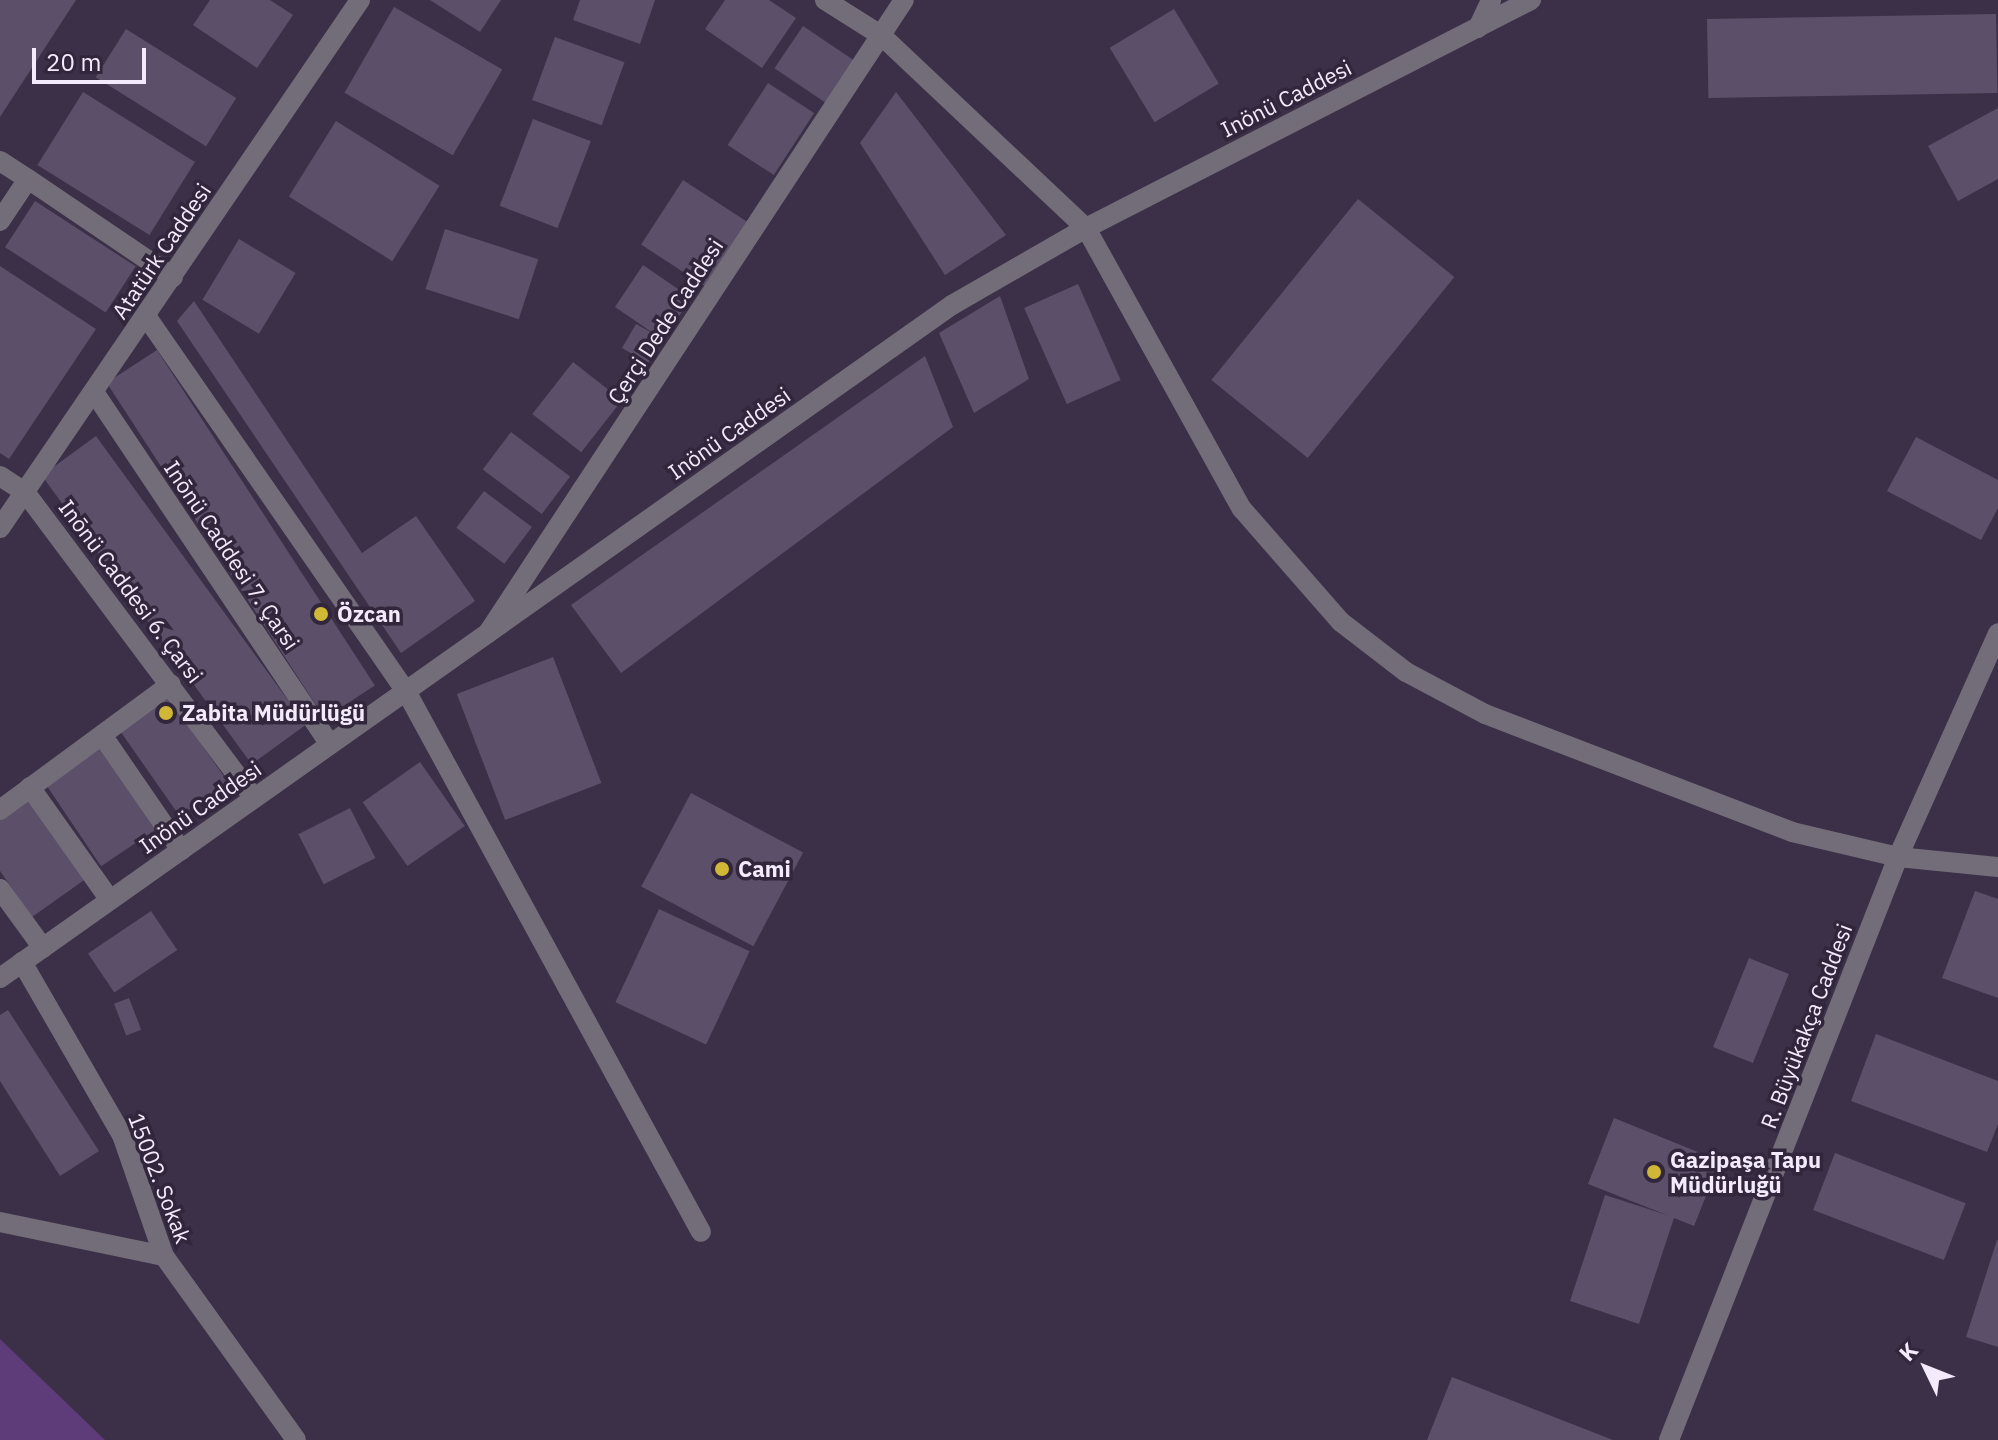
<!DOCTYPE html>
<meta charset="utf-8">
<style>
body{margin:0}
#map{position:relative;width:1998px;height:1440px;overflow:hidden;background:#3c3048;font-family:"IBM Plex Sans",sans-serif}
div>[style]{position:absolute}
.green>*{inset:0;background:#5d3c79}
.building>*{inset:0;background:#5c4f69;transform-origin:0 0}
.service>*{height:20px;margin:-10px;padding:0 10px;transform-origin:10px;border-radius:10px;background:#736d79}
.pedestrian>*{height:20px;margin:-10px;padding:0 10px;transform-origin:10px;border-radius:10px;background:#736d79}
.minor>*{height:20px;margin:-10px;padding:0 10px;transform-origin:10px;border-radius:10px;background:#736d79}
.tertiary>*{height:20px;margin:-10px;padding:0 10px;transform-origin:10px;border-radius:10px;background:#736d79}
.dots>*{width:22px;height:22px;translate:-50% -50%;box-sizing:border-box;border:4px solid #32263d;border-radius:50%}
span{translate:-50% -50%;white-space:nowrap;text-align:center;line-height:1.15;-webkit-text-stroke:7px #32263d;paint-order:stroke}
.street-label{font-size:22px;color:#f3ebfb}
.poi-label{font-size:22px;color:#f3ebfb;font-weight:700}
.left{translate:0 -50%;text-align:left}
.north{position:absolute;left:1886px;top:1328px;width:80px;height:80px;-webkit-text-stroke:6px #32263d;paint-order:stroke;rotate:313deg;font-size:22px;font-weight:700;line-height:32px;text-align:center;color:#f3ebfb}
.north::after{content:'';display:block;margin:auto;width:28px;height:36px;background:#f3ebfb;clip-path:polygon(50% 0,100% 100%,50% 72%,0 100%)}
.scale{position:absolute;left:32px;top:48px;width:114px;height:36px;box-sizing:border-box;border:4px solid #f3ebfb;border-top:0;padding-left:10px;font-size:24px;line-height:28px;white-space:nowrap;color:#f3ebfb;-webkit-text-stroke:6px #32263d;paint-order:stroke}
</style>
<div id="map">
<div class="green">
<div style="clip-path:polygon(0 1339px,105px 1440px,0 1440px)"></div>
</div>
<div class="building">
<div style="clip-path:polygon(0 0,76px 0,0 117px)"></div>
<div style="clip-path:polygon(210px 0,270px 0,293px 15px,257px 68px,193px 25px)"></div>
<div style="clip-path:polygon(430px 0,501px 0,480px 32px)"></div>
<div style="clip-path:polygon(580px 0,655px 0,640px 44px,573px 20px)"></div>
<div style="clip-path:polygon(725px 0,769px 0,796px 18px,762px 68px,705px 29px)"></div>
<div style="left:394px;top:7px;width:125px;height:99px;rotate:30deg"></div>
<div style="left:1174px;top:9px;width:87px;height:75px;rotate:59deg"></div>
<div style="left:1996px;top:14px;width:79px;height:289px;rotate:89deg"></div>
<div style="left:803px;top:26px;width:64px;height:51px;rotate:34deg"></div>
<div style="left:126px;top:29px;width:130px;height:57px;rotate:32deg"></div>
<div style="left:555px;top:37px;width:74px;height:67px;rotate:20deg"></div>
<div style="left:768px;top:83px;width:55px;height:74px;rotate:33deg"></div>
<div style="left:83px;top:92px;width:132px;height:86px;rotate:32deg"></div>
<div style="clip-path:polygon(896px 92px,1006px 235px,945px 275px,860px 143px)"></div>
<div style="clip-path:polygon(1998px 108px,1998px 179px,1958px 201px,1928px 146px)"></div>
<div style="left:533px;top:119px;width:62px;height:93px;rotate:21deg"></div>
<div style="left:336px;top:121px;width:122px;height:89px;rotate:32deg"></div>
<div style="left:683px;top:180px;width:76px;height:77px;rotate:33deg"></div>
<div style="left:1358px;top:199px;width:124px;height:233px;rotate:39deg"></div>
<div style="left:35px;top:201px;width:120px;height:55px;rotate:33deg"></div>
<div style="left:445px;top:229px;width:98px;height:63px;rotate:18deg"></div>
<div style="left:239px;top:239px;width:66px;height:71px;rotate:31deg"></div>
<div style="clip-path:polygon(643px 265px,691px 298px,648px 363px,622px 348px,636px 324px,656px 335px,615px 307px)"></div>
<div style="clip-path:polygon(0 266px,96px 329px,9px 459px,0 453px)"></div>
<div style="left:1078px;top:284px;width:105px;height:59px;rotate:66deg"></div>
<div style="clip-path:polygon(1000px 296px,1029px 379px,974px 413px,939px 333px)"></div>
<div style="clip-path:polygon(194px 301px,362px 553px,416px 516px,475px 601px,401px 653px,177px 321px)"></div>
<div style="left:157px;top:350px;width:400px;height:60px;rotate:57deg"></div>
<div style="clip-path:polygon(925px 356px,953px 427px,621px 673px,571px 605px)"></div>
<div style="left:573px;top:362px;width:62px;height:66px;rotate:38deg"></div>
<div style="left:511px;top:432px;width:74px;height:47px;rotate:37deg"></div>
<div style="left:96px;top:436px;width:357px;height:67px;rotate:54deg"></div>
<div style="clip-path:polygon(1916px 437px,1998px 480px,1998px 508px,1981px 540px,1887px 491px)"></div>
<div style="left:484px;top:491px;width:60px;height:46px;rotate:37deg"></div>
<div style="left:553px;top:657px;width:135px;height:103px;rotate:69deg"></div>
<div style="left:169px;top:698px;width:103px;height:59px;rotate:55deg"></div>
<div style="left:99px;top:747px;width:100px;height:65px;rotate:56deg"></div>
<div style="left:420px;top:762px;width:78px;height:70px;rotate:55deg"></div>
<div style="left:691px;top:793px;width:127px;height:106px;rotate:28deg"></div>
<div style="clip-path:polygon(29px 795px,87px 878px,32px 917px,0 871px,0 815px)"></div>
<div style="left:350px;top:808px;width:56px;height:58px;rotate:63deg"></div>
<div style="clip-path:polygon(1975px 891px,1998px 899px,1998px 998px,1942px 978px)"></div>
<div style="left:659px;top:909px;width:100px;height:103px;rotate:25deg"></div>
<div style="left:151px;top:911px;width:47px;height:76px;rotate:56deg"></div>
<div style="left:1749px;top:958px;width:43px;height:96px;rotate:22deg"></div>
<div style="left:129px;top:998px;width:34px;height:16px;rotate:69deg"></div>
<div style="clip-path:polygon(8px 1010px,99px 1151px,60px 1176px,0 1081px,0 1015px)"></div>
<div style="clip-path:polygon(1876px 1034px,1998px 1081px,1998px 1124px,1987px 1152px,1851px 1101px)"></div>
<div style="clip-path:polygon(1614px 1118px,1720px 1161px,1694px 1226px,1674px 1218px,1639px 1324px,1570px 1301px,1605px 1195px,1667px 1215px,1588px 1184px)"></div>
<div style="left:1835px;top:1153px;width:140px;height:61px;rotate:21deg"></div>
<div style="clip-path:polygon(1997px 1240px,1998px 1240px,1998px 1347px,1966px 1337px)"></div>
<div style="clip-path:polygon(1452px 1377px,1613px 1440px,1427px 1440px)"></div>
</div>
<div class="service">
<div style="left:102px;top:735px;width:140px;rotate:55.5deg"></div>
<div style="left:30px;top:787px;width:138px;rotate:54.7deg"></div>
</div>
<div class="pedestrian">
<div style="left:0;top:476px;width:30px;rotate:33deg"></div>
<div style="left:25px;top:492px;width:382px;rotate:53.2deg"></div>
<div style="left:0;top:810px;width:212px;rotate:-36.4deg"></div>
<div style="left:0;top:889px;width:73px;rotate:53.9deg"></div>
<div style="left:0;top:1222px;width:167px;rotate:11.7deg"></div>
</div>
<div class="minor">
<div style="left:825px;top:0;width:67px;rotate:32.3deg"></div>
<div style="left:882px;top:36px;width:280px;rotate:43.3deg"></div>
<div style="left:1086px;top:228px;width:321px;rotate:61deg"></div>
<div style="left:1242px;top:509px;width:150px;rotate:48.8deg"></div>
<div style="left:1341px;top:622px;width:82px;rotate:37.6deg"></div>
<div style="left:1406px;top:672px;width:89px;rotate:28deg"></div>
<div style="left:1485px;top:714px;width:329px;rotate:21deg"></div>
<div style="left:1792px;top:832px;width:109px;rotate:13.3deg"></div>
<div style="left:1898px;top:857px;width:100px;rotate:5.7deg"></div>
<div style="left:1478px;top:28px;width:31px;rotate:-65deg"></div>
<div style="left:0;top:161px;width:33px;rotate:33deg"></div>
<div style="left:0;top:221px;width:50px;rotate:-56.3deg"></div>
<div style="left:28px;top:179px;width:175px;rotate:34.1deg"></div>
<div style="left:146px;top:316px;width:456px;rotate:55.3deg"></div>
<div style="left:406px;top:691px;width:616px;rotate:61.4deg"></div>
<div style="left:94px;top:392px;width:424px;rotate:56.2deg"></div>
<div style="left:488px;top:633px;width:757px;rotate:-56.69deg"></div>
<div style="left:22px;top:962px;width:200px;rotate:60deg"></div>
<div style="left:122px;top:1135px;width:128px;rotate:70.9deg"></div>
<div style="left:164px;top:1256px;width:226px;rotate:54.3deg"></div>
</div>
<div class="tertiary">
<div style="left:0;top:528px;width:639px;rotate:-55.71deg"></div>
<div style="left:0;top:978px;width:1166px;rotate:-35.26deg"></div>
<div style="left:952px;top:305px;width:155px;rotate:-29.9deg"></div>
<div style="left:1086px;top:228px;width:500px;rotate:-27.13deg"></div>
<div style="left:1669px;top:1440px;width:626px;rotate:-68.56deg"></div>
<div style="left:1898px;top:857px;width:245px;rotate:-65.9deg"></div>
</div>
<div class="dots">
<div style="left:321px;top:614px;background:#d1b736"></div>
<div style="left:166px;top:713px;background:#d1b736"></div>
<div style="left:722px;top:869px;background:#d1b736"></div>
<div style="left:1654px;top:1172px;background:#d1b736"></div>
</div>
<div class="street-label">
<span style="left:1286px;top:98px;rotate:-27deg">Inönü Caddesi</span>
<span style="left:161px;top:251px;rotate:-56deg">Atatürk Caddesi</span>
<span style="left:665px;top:321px;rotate:-57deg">Çerçi Dede Caddesi</span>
<span style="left:729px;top:433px;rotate:-35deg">Inönü Caddesi</span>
<span style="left:232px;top:555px;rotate:56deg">Inōnü Caddesi 7. Çarsi</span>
<span style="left:131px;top:591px;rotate:53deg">Inōnü Caddesi 6. Çarsi</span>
<span style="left:200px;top:807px;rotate:-35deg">Inönü Caddesi</span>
<span style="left:1806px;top:1026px;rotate:-69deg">R. Büyükakça Caddesi</span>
<span style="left:160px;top:1178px;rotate:69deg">15002. Sokak</span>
</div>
<div class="poi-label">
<span class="left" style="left:337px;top:614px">Özcan</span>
<span class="left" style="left:182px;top:713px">Zabita Müdürlügü</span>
<span class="left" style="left:738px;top:869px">Cami</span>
<span class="left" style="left:1670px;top:1172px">Gazipaşa Tapu<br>Müdürluğü</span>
</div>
<div class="north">K</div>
<div class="scale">20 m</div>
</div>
